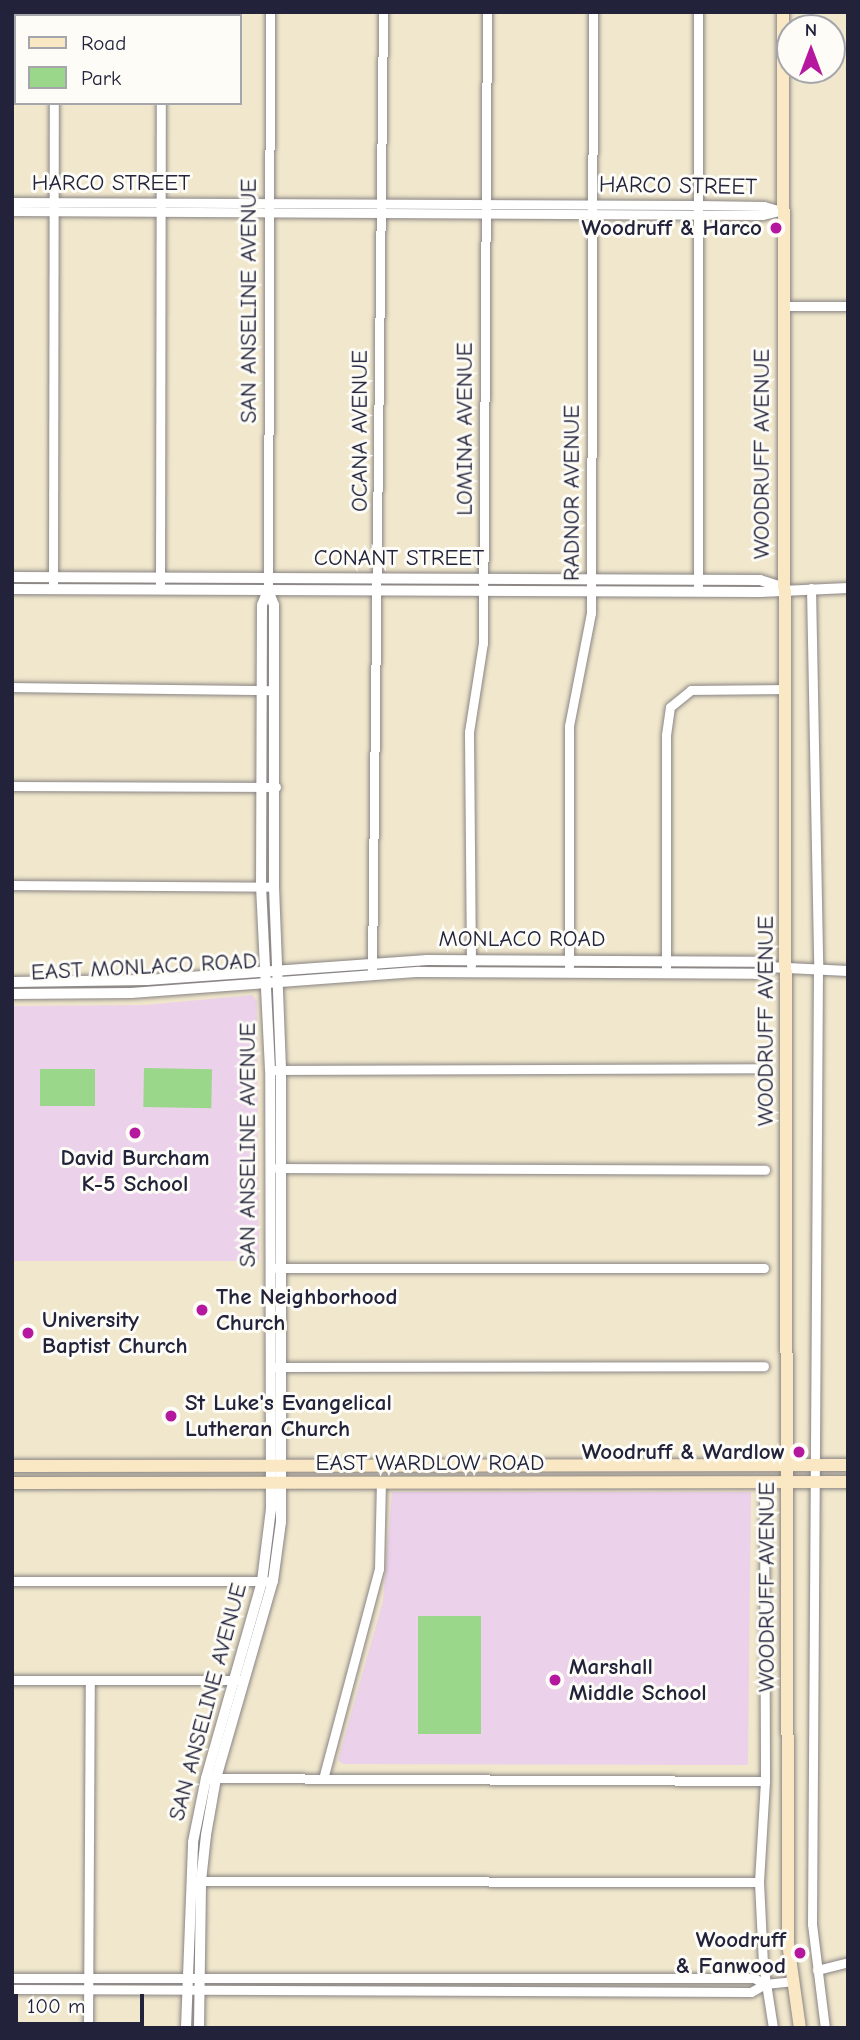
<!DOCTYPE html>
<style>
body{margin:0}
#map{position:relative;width:860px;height:2040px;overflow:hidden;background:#f0e7cc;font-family:"Comic Neue",sans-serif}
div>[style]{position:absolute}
.built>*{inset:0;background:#ecd1ea}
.green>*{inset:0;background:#9bd78b;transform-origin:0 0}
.roads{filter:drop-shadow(0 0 2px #898484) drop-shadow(0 0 2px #898484)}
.minor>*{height:9px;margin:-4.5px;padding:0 4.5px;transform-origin:4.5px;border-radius:4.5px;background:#fff}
.tertiary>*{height:10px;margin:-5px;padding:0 5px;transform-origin:5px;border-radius:5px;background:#fff}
.secondary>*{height:12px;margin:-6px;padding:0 6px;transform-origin:6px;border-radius:6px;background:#fae7c3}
.dots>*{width:19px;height:19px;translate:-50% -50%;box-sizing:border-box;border:4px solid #fdfcf7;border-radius:50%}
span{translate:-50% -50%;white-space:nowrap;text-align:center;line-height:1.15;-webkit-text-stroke:6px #fdfcf7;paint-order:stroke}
.street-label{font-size:23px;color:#22223b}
.poi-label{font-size:23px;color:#22223b;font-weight:700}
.right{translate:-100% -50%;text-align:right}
.left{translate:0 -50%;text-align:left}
.frame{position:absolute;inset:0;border:14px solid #22223b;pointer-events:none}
.legend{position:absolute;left:14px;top:14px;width:228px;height:91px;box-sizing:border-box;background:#fdfcf7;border:2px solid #a5a5ac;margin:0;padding:9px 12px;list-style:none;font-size:21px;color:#22223b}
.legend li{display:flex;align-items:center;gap:14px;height:35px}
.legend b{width:35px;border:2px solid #a5a5ac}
.north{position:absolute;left:776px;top:14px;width:70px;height:70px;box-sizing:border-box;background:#fdfcf7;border:2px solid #a5a5ac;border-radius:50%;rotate:0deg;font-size:19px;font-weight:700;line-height:28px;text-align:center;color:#22223b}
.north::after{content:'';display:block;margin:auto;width:24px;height:32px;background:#b5179e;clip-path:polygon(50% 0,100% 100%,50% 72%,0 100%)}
.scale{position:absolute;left:14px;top:1994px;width:130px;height:32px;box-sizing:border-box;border:4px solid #22223b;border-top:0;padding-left:9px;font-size:21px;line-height:24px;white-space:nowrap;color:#22223b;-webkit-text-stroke:5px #fdfcf7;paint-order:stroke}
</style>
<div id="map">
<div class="built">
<div style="clip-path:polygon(252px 995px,257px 1001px,259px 1261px,12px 1261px,12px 1006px,145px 1005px)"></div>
<div style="clip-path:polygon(392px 1492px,751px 1492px,748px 1765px,343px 1764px,338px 1760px,383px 1601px)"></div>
</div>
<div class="green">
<div style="left:144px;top:1068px;width:68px;height:39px;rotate:1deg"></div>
<div style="left:40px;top:1069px;width:55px;height:37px"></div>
<div style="left:418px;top:1616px;width:63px;height:118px"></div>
</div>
<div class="roads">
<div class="minor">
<div style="left:161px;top:12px;width:4px;rotate:90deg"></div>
<div style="left:698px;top:12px;width:574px;rotate:90deg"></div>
<div style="left:54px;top:16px;width:4px;rotate:-90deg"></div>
<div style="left:12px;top:202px;width:685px;rotate:0.25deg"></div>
<div style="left:697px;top:205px;width:67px;rotate:0.9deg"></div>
<div style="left:764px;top:206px;width:19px;rotate:16deg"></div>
<div style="left:12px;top:211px;width:750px;rotate:0.31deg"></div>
<div style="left:762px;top:215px;width:18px;rotate:-13deg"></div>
<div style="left:783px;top:306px;width:65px"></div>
<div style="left:53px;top:583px;width:480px;rotate:-89.9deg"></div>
<div style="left:160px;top:584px;width:481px;rotate:-89.9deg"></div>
<div style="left:268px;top:584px;width:572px;rotate:-89.8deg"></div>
<div style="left:811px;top:588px;width:381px;rotate:88.9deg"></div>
<div style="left:818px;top:969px;width:955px;rotate:90.36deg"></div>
<div style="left:812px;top:1924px;width:105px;rotate:82.9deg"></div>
<div style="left:12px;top:687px;width:257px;rotate:0.7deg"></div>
<div style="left:12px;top:786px;width:264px;rotate:0.2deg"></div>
<div style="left:12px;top:885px;width:262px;rotate:0.4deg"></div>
<div style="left:471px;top:965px;width:233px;rotate:-90.5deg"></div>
<div style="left:469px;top:732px;width:90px;rotate:-81.1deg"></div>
<div style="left:483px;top:643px;width:631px;rotate:-89.64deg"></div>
<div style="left:569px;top:966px;width:240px;rotate:-90deg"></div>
<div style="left:569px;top:726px;width:115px;rotate:-79deg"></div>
<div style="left:591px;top:613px;width:601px;rotate:-89.81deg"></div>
<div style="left:666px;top:968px;width:233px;rotate:-90deg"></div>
<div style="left:666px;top:735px;width:28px;rotate:-82deg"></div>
<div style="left:670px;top:707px;width:27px;rotate:-39deg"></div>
<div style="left:691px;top:690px;width:94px;rotate:-0.6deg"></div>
<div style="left:372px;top:970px;width:958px;rotate:-89.34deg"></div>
<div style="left:275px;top:1070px;width:490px;rotate:-0.2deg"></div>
<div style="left:277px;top:1168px;width:488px;rotate:0.2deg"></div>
<div style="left:276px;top:1268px;width:488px"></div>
<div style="left:276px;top:1367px;width:488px;rotate:-0.1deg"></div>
<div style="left:764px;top:1483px;width:298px;rotate:89.8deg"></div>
<div style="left:765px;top:1781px;width:101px;rotate:93.4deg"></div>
<div style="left:759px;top:1882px;width:82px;rotate:87.2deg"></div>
<div style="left:763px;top:1964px;width:65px;rotate:81.1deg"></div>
<div style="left:12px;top:1581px;width:254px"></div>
<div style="left:12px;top:1680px;width:226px"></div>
<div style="left:211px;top:1778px;width:554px;rotate:0.31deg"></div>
<div style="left:323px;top:1779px;width:217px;rotate:-75.1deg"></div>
<div style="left:379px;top:1569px;width:85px;rotate:-88.7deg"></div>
<div style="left:197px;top:1881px;width:562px;rotate:0.1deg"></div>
<div style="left:817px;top:1970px;width:32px;rotate:-14deg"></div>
<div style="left:12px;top:1978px;width:742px"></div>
<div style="left:754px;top:1978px;width:13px;rotate:29deg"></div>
<div style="left:12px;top:1989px;width:739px;rotate:0.23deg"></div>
<div style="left:751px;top:1992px;width:16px;rotate:-30deg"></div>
<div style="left:765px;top:1984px;width:27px;rotate:-6deg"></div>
<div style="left:88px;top:2028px;width:348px;rotate:-89.7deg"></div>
</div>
<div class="tertiary">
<div style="left:12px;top:577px;width:748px;rotate:0.23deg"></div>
<div style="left:760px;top:580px;width:22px;rotate:18deg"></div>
<div style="left:12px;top:589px;width:748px;rotate:0.23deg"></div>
<div style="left:760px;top:592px;width:88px;rotate:-2.6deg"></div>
<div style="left:12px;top:982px;width:135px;rotate:-0.8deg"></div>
<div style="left:147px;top:980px;width:281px;rotate:-4.1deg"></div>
<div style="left:427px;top:960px;width:329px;rotate:0.3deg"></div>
<div style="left:756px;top:962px;width:12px;rotate:24deg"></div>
<div style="left:767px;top:967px;width:81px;rotate:2.8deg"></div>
<div style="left:12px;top:994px;width:119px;rotate:-0.5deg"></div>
<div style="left:131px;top:993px;width:289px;rotate:-4.2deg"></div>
<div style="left:419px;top:972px;width:337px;rotate:0.3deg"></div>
<div style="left:756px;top:974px;width:13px;rotate:-32deg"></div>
<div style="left:186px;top:2028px;width:186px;rotate:-87.8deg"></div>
<div style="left:193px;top:1842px;width:65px;rotate:-78.5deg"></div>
<div style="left:206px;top:1778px;width:205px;rotate:-74.1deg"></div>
<div style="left:262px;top:1581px;width:73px;rotate:-82.9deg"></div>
<div style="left:271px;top:1509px;width:439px;rotate:-90.1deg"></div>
<div style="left:270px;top:1070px;width:183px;rotate:-92.8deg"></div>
<div style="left:261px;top:887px;width:282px;rotate:-89.8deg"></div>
<div style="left:262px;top:605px;width:16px;rotate:-68deg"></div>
<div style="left:199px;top:2028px;width:147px;rotate:-89.2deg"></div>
<div style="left:201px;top:1881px;width:46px;rotate:-83.8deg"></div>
<div style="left:206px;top:1835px;width:58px;rotate:-80deg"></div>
<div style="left:216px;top:1778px;width:205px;rotate:-73.9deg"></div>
<div style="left:273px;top:1581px;width:60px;rotate:-82.3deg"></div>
<div style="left:281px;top:1522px;width:453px;rotate:-90deg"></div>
<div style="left:281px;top:1069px;width:182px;rotate:-92.2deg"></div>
<div style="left:274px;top:887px;width:282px;rotate:-90deg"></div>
<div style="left:274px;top:605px;width:16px;rotate:-112deg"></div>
</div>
<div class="secondary">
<div style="left:783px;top:12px;width:1931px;rotate:89.85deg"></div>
<div style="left:788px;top:1943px;width:86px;rotate:82deg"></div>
<div style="left:12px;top:1466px;width:836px;rotate:-0.07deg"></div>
<div style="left:12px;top:1483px;width:836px;rotate:-0.07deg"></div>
</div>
</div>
<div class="dots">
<div style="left:776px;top:228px;background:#b5179e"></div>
<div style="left:135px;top:1133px;background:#b5179e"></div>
<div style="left:202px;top:1310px;background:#b5179e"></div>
<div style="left:28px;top:1333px;background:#b5179e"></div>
<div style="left:171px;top:1416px;background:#b5179e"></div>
<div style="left:799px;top:1452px;background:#b5179e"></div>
<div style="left:555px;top:1680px;background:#b5179e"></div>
<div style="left:800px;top:1953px;background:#b5179e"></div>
</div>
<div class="street-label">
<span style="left:111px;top:183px">HARCO STREET</span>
<span style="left:678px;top:186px;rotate:1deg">HARCO STREET</span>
<span style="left:249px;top:301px;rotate:-90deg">SAN ANSELINE AVENUE</span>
<span style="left:465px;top:429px;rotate:-90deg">LOMINA AVENUE</span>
<span style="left:360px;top:431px;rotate:-90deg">OCANA AVENUE</span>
<span style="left:762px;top:454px;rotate:-90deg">WOODRUFF AVENUE</span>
<span style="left:572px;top:493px;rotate:-90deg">RADNOR AVENUE</span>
<span style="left:399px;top:558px">CONANT STREET</span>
<span style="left:522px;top:939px">MONLACO ROAD</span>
<span style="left:144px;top:967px;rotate:-3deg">EAST MONLACO ROAD</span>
<span style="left:766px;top:1021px;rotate:-90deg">WOODRUFF AVENUE</span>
<span style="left:248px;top:1145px;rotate:-90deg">SAN ANSELINE AVENUE</span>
<span style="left:430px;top:1463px">EAST WARDLOW ROAD</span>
<span style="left:767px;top:1587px;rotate:-90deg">WOODRUFF AVENUE</span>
<span style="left:208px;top:1702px;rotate:-75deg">SAN ANSELINE AVENUE</span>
</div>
<div class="poi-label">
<span class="right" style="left:762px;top:228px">Woodruff &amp; Harco</span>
<span style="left:135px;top:1171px">David Burcham<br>K-5 School</span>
<span class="left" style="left:216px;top:1310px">The Neighborhood<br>Church</span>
<span class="left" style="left:42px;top:1333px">University<br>Baptist Church</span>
<span class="left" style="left:185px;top:1416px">St Luke's Evangelical<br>Lutheran Church</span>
<span class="right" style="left:785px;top:1452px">Woodruff &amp; Wardlow</span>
<span class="left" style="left:569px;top:1680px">Marshall<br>Middle School</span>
<span class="right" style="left:786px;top:1953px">Woodruff<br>&amp; Fanwood</span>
</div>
<div class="frame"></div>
<ul class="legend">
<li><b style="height:9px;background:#fae7c3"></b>Road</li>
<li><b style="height:19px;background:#9bd78b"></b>Park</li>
</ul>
<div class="north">N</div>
<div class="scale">100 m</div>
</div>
